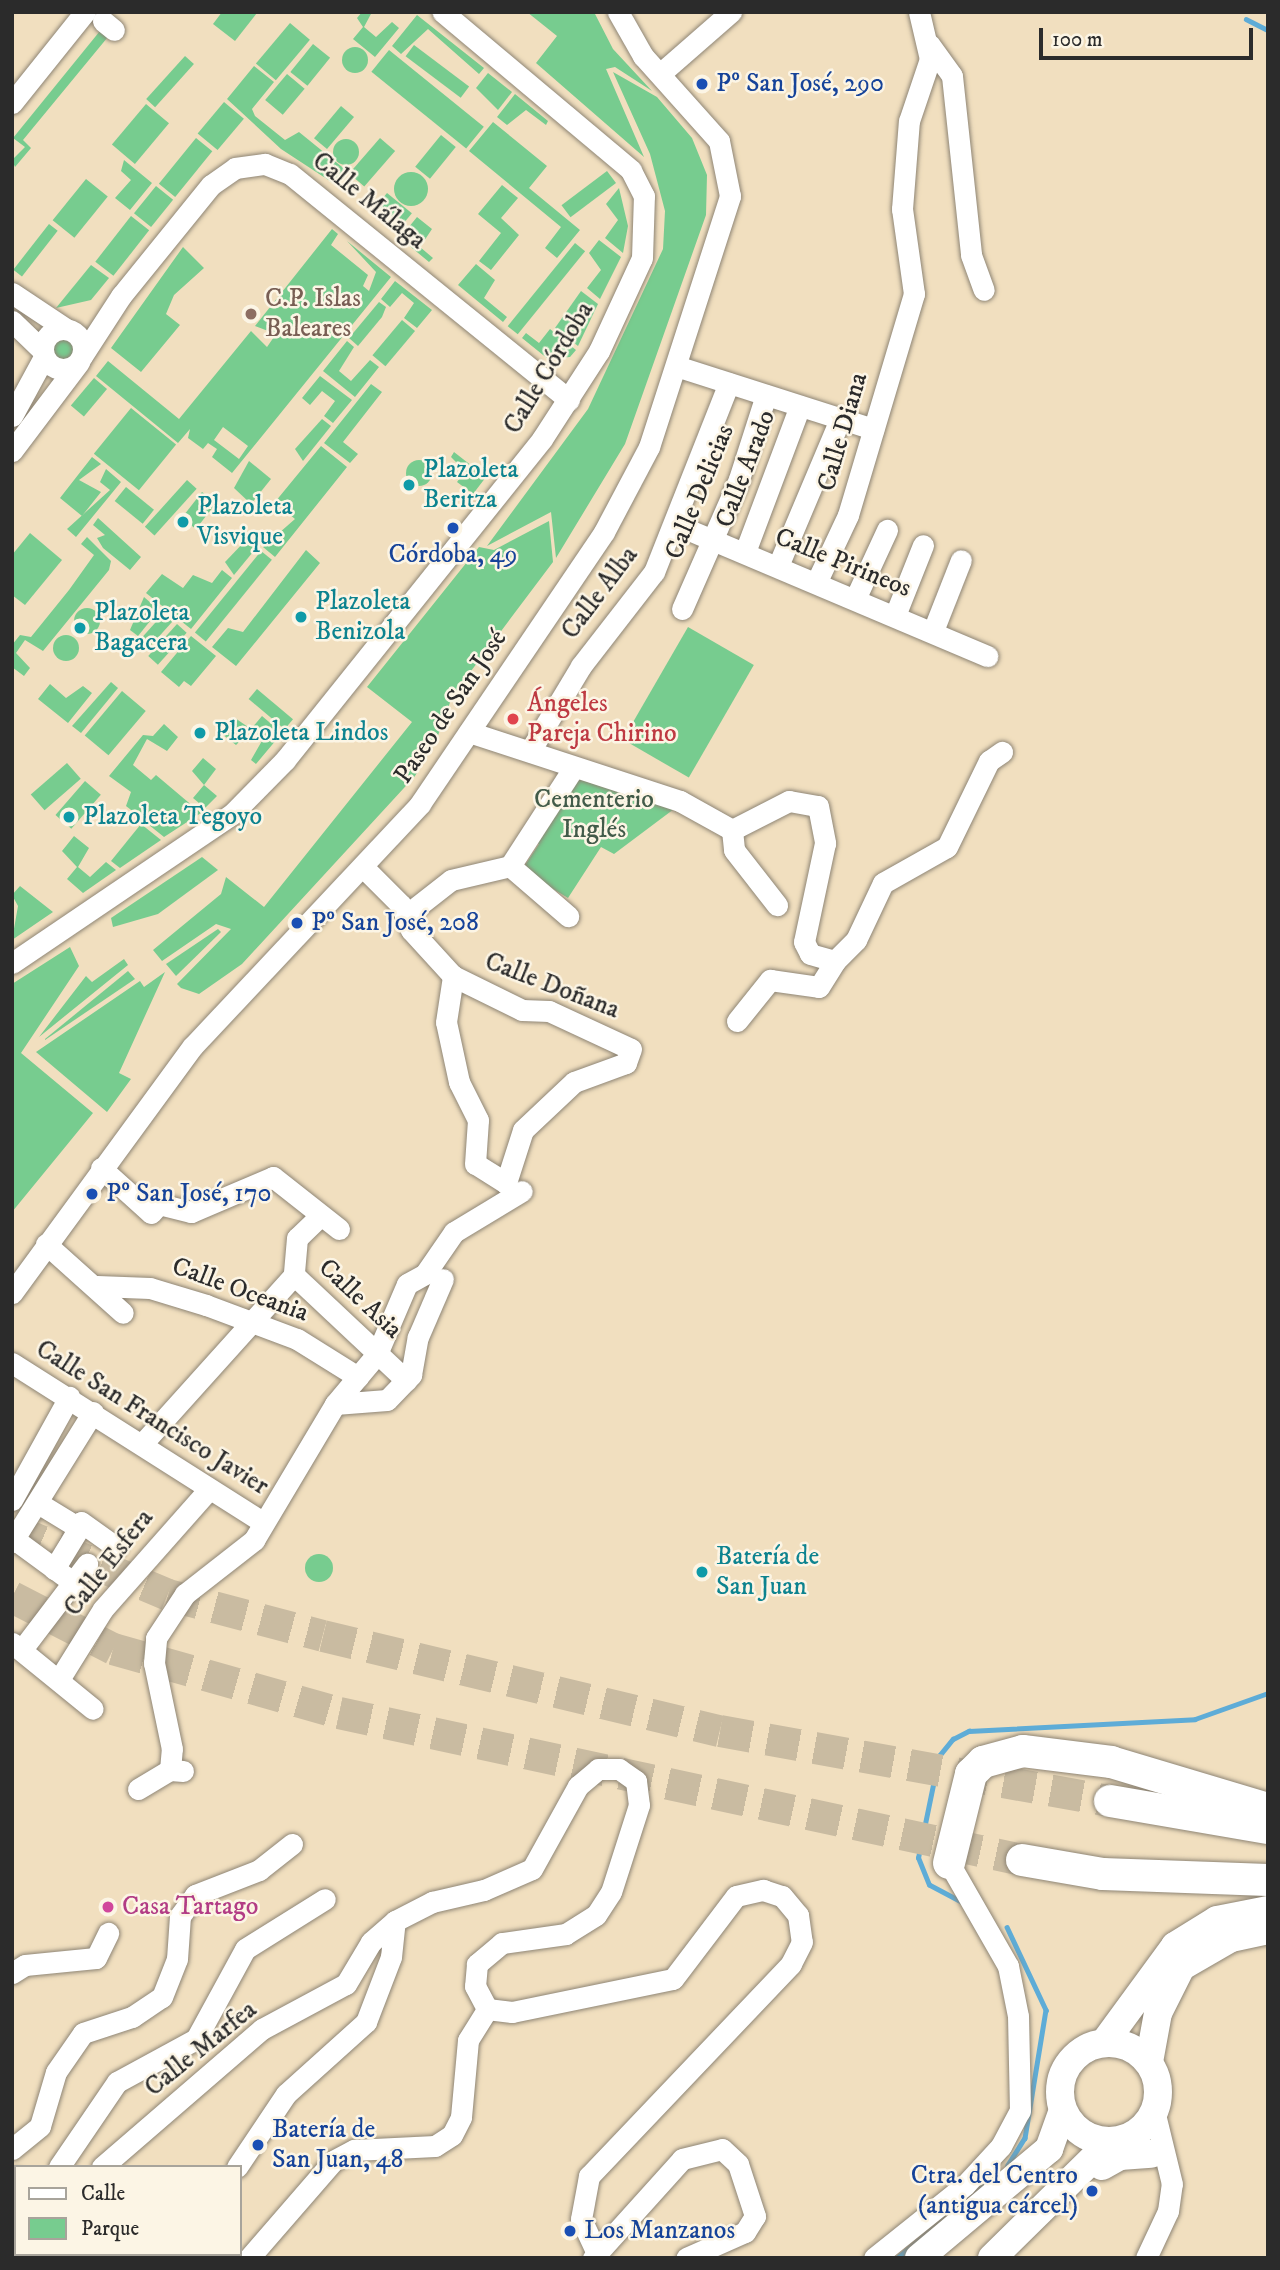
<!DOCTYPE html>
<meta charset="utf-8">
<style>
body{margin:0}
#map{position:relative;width:1280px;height:2270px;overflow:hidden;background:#f1dfbf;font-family:"IM FELL DW Pica",serif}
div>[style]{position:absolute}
.green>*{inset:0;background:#77cc8f;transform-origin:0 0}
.round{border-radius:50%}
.stream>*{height:4.5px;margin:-2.25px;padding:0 2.25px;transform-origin:2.25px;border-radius:2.25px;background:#5eacd7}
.highway-tunnel>*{height:32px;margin-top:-16px;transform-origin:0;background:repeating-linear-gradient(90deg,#c9bba1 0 32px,transparent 0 48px)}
.roads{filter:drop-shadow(0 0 2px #8e8575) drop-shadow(0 0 2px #8e8575)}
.minor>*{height:21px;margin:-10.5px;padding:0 10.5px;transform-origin:10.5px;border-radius:10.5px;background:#fff}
.minor>.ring{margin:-10.5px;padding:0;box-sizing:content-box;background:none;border:21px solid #fff;border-radius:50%}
.major>*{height:28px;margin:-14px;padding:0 14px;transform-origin:14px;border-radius:14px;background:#fff}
.major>.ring{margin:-14px;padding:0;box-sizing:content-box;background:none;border:28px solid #fff;border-radius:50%}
.highway>*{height:32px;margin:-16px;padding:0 16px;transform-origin:16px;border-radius:16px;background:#fff}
.dots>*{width:19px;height:19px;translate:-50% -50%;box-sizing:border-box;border:4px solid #fcf5e5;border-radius:50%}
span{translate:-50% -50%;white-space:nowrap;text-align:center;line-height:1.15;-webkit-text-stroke:5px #fcf5e5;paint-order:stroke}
.transit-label{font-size:26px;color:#164399}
.left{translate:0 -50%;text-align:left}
.right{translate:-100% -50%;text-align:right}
.street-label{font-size:26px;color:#2b2b2b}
.education-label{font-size:26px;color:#785e54}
.culture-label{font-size:26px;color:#0d838f}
.health-label{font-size:26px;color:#be3a42}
.park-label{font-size:26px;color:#425b49}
.hotel-label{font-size:26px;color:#b23c85}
.frame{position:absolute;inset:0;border:14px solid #2b2b2b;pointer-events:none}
.legend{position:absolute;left:14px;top:2165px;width:228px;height:91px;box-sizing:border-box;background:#fcf5e5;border:2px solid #a8a49b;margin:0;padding:9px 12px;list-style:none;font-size:21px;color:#2b2b2b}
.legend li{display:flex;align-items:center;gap:14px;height:35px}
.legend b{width:35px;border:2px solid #a8a49b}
.scale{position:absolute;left:1039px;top:28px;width:214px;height:32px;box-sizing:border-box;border:4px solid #2b2b2b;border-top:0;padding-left:9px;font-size:21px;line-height:24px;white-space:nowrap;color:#2b2b2b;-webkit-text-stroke:5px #fcf5e5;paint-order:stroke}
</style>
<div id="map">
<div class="green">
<div style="clip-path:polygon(222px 12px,255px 12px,257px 13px,235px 41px,213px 24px)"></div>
<div style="clip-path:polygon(362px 12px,372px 12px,364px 27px,376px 37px,392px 22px,399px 28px,375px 57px,353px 39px,363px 27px,357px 18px)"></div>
<div style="clip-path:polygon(527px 12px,594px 12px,613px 49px,652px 91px,615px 67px,606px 69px,644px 157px,536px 63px,557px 36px)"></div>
<div style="clip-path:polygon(417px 15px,484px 68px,479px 74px,428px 29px,401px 54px,392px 46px)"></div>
<div style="left:290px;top:23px;width:26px;height:53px;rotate:40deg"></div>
<div style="clip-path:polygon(104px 26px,112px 32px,23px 140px,31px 148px,15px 167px,12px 160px,25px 147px,13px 138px)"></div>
<div style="left:313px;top:44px;width:22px;height:36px;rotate:39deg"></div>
<div style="left:414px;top:45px;width:69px;height:14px;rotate:37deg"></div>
<div class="round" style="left:342px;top:47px;width:26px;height:26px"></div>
<div style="left:389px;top:50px;width:122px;height:28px;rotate:39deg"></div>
<div style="left:185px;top:56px;width:12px;height:58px;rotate:42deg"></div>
<div style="clip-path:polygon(254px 66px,274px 82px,252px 109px,255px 116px,285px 140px,299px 132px,347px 171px,336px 185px,281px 149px,227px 99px)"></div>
<div style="clip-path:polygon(613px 72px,657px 97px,692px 138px,707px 175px,706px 215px,625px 444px,556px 558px,551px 512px,487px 546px,588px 409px,663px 249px,665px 211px,650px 154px)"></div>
<div style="clip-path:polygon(488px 73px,512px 92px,498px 110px,476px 88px)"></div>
<div style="left:287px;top:74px;width:23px;height:34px;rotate:40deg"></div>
<div style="clip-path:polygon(515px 94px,548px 121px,546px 125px,526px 110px,507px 125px,497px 117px)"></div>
<div style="left:224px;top:102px;width:26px;height:41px;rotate:40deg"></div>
<div style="left:146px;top:104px;width:30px;height:53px;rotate:40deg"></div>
<div style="left:341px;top:106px;width:17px;height:42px;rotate:40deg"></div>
<div style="clip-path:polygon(493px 122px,547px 166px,529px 188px,580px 230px,557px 258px,545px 248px,561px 227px,469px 151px)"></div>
<div style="left:441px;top:135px;width:19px;height:41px;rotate:39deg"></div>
<div style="left:196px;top:138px;width:21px;height:59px;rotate:39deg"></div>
<div style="left:380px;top:138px;width:20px;height:47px;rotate:41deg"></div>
<div class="round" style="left:333px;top:139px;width:26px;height:26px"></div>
<div style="clip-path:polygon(124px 160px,152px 183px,130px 210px,115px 198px,131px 180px,121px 171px)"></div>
<div style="left:607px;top:171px;width:15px;height:57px;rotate:53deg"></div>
<div class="round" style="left:394px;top:172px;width:34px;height:34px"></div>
<div style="left:86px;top:179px;width:28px;height:53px;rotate:39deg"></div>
<div style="clip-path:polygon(502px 185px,518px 198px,501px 218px,519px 235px,491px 270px,479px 261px,501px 233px,478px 214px)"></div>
<div style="left:156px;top:186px;width:22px;height:35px;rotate:39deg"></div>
<div style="clip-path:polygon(619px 188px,628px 226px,623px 253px,605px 238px,618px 220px,606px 204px)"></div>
<div style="left:387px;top:193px;width:32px;height:16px;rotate:39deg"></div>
<div style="left:131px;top:216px;width:23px;height:58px;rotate:38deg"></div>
<div style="clip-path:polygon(417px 217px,432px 229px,420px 247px,433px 258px,429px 262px,400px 238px)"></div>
<div style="left:49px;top:224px;width:11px;height:58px;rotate:38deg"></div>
<div style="clip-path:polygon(evenodd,332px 229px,338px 234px,331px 245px,368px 275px,363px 286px,369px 291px,376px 272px,347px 241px,391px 277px,232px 473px,212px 457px,217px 449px,208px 443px,203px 449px,188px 438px,190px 429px,178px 443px,96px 376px,108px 361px,179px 419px,251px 331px,267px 347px,276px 334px,255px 326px,332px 229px,223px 427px,248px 446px,239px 459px,214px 440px,223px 427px)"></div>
<div style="clip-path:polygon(599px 240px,621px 257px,600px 299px,587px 288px,601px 270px,589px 253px)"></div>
<div style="left:575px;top:243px;width:13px;height:107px;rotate:39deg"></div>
<div style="clip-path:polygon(183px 247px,204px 268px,174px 295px,166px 314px,180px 325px,141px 372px,111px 348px)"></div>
<div style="clip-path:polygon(476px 264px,495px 280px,484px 298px,507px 317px,503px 322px,458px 285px)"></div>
<div style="clip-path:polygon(91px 265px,109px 278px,91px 300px,56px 308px)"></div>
<div style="clip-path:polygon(395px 281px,432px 310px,417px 328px,404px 318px,414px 303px,402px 293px,390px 307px,381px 299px)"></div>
<div style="clip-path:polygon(581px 291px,598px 304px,578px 346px,555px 328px)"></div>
<div style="clip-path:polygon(379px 302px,386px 307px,382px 317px,358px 346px,349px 338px)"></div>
<div style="left:402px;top:320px;width:17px;height:46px;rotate:40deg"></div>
<div style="clip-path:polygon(550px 329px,576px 350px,570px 357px,548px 359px,522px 338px,526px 333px,539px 343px)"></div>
<div class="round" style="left:48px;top:335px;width:28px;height:28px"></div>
<div style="clip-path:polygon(347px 341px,354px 347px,339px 371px,351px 381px,370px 360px,379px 367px,355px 397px,323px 371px)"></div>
<div style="clip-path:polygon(320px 376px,352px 400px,333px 423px,324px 416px,335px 401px,322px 391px,310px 405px,302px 398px)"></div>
<div style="left:94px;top:378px;width:17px;height:36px;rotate:40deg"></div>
<div style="clip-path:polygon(371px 384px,382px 392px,343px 442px,358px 454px,350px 463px,324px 443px)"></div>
<div style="left:131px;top:408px;width:58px;height:59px;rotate:39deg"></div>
<div style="clip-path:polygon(322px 419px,331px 426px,303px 461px,295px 449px)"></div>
<div style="clip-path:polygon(321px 446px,347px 467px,275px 557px,263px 547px,295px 519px,275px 502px)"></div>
<div style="clip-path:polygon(454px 452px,486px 477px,473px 494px,457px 482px,465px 471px,451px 457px)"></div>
<div style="clip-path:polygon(92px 457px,101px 464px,79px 480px,101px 492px,82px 516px,60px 498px)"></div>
<div class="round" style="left:406px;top:460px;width:26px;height:26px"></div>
<div style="clip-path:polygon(249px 461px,271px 479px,251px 504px,234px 488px)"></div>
<div style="clip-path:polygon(106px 469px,121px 482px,76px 537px,67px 529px,110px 490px,100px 482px)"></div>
<div style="left:187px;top:480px;width:13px;height:63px;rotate:42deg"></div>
<div style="left:126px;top:487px;width:36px;height:18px;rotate:39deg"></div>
<div style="left:202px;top:492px;width:18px;height:33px;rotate:38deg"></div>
<div style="clip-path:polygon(98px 518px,141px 557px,130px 570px,103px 548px,97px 538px,105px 535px,93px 525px)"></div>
<div style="clip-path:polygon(549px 521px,553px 562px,456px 691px,450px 687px,446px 693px,452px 697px,436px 741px,415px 776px,242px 964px,199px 994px,181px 988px,177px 984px,231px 929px,216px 924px,162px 961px,153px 950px,221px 894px,226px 877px,264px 907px,412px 722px,367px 687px,479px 547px,494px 550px)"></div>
<div style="clip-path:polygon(30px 533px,62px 560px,25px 605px,12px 595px,12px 555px)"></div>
<div style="clip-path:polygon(87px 537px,111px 561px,109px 570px,43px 651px,25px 640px,16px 653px,30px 668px,24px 676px,12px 667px,12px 645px,20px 635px,31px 637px,69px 590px,94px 555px,81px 544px)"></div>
<div style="clip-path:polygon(247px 539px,257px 547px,234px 575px,225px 562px)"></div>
<div style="clip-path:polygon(306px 550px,320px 563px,236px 666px,212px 647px,228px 628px,243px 632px)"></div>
<div style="left:261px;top:551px;width:14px;height:105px;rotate:39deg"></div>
<div style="clip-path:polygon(222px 570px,232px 578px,191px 629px,146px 593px,162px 574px,183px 588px,193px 575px,212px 583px)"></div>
<div style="clip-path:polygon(144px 597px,159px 610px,138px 636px,130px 630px)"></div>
<div class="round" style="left:74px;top:608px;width:26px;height:26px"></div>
<div style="left:164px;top:613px;width:12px;height:41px;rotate:42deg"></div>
<div style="left:177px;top:624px;width:13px;height:43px;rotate:42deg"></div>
<div style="left:688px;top:627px;width:76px;height:130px;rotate:30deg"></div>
<div class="round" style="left:53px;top:635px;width:26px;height:26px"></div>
<div style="clip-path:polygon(191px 636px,216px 656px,191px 686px,184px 681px,179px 687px,161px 672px)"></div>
<div style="clip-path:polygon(111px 682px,118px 688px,81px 733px,72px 726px)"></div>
<div style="clip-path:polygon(50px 684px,66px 698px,83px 686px,92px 693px,68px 723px,38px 699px)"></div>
<div style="left:257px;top:689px;width:47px;height:13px;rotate:40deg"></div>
<div style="left:122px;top:691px;width:31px;height:58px;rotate:40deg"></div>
<div style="clip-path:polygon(262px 716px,282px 733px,256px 764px,251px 760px,263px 739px,251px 730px,236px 745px,222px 734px,235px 718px,251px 729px)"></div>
<div style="clip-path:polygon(164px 724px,178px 737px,167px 751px,147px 739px,133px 765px,151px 780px,156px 775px,201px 813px,164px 837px,144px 821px,151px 811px,140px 817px,126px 806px,131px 792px,109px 776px,143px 735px,153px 736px)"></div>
<div style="clip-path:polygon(203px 758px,216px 769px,204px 785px,217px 796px,205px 808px,193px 798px,204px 785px,192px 771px)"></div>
<div style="left:67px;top:763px;width:21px;height:48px;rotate:49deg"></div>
<div style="clip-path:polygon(580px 778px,674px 809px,614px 854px,601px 847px,568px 898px,522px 870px,539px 844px,533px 839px)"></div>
<div style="left:85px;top:781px;width:21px;height:45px;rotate:41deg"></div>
<div style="clip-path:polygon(141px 824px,161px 840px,120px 868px,111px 861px)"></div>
<div style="clip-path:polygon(74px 836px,89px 848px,78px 867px,90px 877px,106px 862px,116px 870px,83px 893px,67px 879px,77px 867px,62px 851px)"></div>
<div style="clip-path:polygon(202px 857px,218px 870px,158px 914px,113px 927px,111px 918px)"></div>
<div style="clip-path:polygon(20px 886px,53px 912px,12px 940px,18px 906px,12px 895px)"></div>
<div style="clip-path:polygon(218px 929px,221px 932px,176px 976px,166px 964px)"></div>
<div style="clip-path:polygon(70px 947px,79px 966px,21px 1053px,93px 1113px,12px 1212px,12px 984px)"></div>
<div style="clip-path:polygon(124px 959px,128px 965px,39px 1037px,86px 976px,92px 982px)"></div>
<div style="clip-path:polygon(128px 971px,135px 979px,45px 1040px,45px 1039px)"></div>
<div style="clip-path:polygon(165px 972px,119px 1073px,131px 1079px,107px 1112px,36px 1052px,140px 981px,144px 987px)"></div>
<div class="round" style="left:305px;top:1554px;width:28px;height:28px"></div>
</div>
<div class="stream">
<div style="left:1246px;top:19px;width:25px;rotate:27deg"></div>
<div style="left:963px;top:1903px;width:38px;rotate:-152deg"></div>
<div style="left:929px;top:1885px;width:29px;rotate:-112deg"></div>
<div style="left:918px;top:1858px;width:104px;rotate:-78.4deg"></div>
<div style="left:939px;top:1756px;width:22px;rotate:-51deg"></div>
<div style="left:953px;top:1739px;width:18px;rotate:-27deg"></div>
<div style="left:969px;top:1731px;width:226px;rotate:-3deg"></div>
<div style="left:1195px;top:1719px;width:77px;rotate:-19.6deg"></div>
<div style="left:1007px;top:1927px;width:92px;rotate:64.8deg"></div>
<div style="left:1046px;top:2010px;width:130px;rotate:99.3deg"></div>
<div style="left:1025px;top:2138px;width:32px;rotate:122deg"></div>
<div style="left:897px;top:2258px;width:133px;rotate:-39.8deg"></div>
</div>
<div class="highway-tunnel">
<div style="left:12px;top:1529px;width:169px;rotate:22.9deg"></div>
<div style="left:168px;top:1595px;width:160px;rotate:14.8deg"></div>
<div style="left:323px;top:1636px;width:408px;rotate:13.5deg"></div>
<div style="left:720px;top:1731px;width:396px;rotate:10.2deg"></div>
<div style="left:12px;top:1597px;width:114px;rotate:27.2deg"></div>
<div style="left:113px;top:1649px;width:235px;rotate:15.8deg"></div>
<div style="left:339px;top:1713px;width:699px;rotate:12.15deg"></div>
</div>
<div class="roads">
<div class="minor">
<div style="left:103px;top:21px;width:14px;rotate:39deg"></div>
<div style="left:929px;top:44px;width:39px;rotate:54deg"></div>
<div style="left:952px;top:76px;width:180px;rotate:83.9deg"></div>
<div style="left:971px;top:255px;width:37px;rotate:70deg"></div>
<div style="left:661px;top:73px;width:93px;rotate:-41.1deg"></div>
<div style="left:12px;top:103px;width:117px;rotate:-51.3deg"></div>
<div style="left:12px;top:293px;width:65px;rotate:33.7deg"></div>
<div style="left:12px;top:321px;width:42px;rotate:44deg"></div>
<div class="ring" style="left:43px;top:329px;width:19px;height:19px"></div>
<div style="left:82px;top:356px;width:72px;rotate:-57deg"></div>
<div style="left:121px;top:296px;width:143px;rotate:-51deg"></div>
<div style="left:211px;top:185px;width:29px;rotate:-35deg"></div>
<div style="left:235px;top:168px;width:30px;rotate:-8deg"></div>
<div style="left:265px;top:164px;width:27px;rotate:22deg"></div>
<div style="left:290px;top:174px;width:359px;rotate:39deg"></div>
<div style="left:679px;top:367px;width:204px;rotate:17.7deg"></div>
<div style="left:12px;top:416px;width:67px;rotate:-61.5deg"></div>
<div style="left:12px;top:451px;width:111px;rotate:-53deg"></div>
<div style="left:677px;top:525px;width:337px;rotate:22.9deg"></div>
<div style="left:745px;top:552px;width:156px;rotate:-69.4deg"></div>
<div style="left:778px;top:566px;width:160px;rotate:-67.1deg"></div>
<div style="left:817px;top:581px;width:73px;rotate:-64.8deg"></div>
<div style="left:848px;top:515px;width:231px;rotate:-73.4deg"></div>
<div style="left:914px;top:294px;width:86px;rotate:-98deg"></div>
<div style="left:902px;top:209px;width:88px;rotate:-85.5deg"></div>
<div style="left:909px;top:121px;width:65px;rotate:-71.3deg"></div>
<div style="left:930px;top:59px;width:48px;rotate:-103.2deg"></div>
<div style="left:856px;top:597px;width:74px;rotate:-65.2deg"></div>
<div style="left:682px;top:609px;width:142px;rotate:-66.3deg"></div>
<div style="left:739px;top:479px;width:88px;rotate:-72.2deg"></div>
<div style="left:896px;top:613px;width:73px;rotate:-68.3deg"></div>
<div style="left:933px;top:631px;width:76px;rotate:-68.5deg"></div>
<div style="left:469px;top:732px;width:222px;rotate:18.1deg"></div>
<div style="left:680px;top:801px;width:60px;rotate:29.1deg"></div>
<div style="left:732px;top:830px;width:64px;rotate:-27deg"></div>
<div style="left:789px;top:801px;width:29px;rotate:10deg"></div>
<div style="left:818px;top:806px;width:38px;rotate:79deg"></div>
<div style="left:825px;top:843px;width:101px;rotate:102deg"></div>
<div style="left:804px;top:942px;width:13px;rotate:63deg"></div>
<div style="left:810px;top:954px;width:26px;rotate:16deg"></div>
<div style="left:835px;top:961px;width:30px;rotate:-45deg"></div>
<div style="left:856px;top:940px;width:63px;rotate:-64.7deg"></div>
<div style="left:883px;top:883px;width:73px;rotate:-29.4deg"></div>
<div style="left:947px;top:847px;width:96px;rotate:-64deg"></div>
<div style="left:989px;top:761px;width:16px;rotate:-35deg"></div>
<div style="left:530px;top:751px;width:99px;rotate:-59deg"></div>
<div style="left:581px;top:666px;width:119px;rotate:-52.2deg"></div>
<div style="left:654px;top:572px;width:203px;rotate:-68.4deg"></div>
<div style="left:732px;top:830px;width:20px;rotate:84deg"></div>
<div style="left:734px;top:850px;width:70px;rotate:52deg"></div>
<div style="left:510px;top:866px;width:77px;rotate:40.8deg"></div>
<div style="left:364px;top:868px;width:52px;rotate:45deg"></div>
<div style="left:401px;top:905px;width:27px;rotate:68deg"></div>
<div style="left:411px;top:930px;width:62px;rotate:47.6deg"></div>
<div style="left:453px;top:976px;width:77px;rotate:26.2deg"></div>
<div style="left:522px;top:1010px;width:27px;rotate:2deg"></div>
<div style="left:549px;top:1011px;width:90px;rotate:24.9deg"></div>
<div style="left:631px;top:1049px;width:15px;rotate:110deg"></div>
<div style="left:626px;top:1063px;width:55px;rotate:159.9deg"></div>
<div style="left:574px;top:1082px;width:70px;rotate:136.7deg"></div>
<div style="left:523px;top:1130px;width:56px;rotate:107.8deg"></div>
<div style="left:506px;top:1183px;width:36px;rotate:-148deg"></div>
<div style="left:475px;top:1164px;width:44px;rotate:-86.1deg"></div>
<div style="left:478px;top:1120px;width:42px;rotate:-116.6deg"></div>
<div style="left:459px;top:1082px;width:61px;rotate:-102.2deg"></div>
<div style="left:446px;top:1022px;width:47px;rotate:-81.3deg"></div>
<div style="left:405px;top:916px;width:58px;rotate:-38deg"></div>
<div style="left:451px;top:880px;width:61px;rotate:-13.3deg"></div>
<div style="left:510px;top:866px;width:114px;rotate:-57.1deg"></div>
<div style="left:12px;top:963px;width:266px;rotate:-34.1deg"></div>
<div style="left:232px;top:814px;width:76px;rotate:-45.5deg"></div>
<div style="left:285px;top:760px;width:411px;rotate:-51.3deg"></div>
<div style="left:542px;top:439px;width:105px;rotate:-57.1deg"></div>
<div style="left:599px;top:351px;width:102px;rotate:-65.2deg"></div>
<div style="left:642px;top:258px;width:62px;rotate:-88.2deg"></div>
<div style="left:644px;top:196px;width:29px;rotate:-117deg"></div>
<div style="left:631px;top:170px;width:246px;rotate:-140deg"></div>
<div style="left:737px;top:1021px;width:53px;rotate:-51.2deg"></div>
<div style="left:770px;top:980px;width:49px;rotate:8.1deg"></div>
<div style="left:819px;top:987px;width:31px;rotate:-58deg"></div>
<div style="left:101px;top:1168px;width:67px;rotate:42deg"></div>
<div style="left:151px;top:1213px;width:12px;rotate:-48deg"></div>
<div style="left:159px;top:1204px;width:33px;rotate:14deg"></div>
<div style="left:191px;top:1212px;width:89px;rotate:-23.1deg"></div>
<div style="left:273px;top:1177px;width:84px;rotate:38.2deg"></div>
<div style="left:318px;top:1218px;width:29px;rotate:136deg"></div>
<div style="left:297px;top:1238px;width:37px;rotate:95deg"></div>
<div style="left:294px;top:1275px;width:154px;rotate:43.2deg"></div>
<div style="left:46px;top:1244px;width:103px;rotate:41.9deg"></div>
<div style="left:97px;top:1286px;width:53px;rotate:2.2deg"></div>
<div style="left:150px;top:1288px;width:59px;rotate:16.9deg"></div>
<div style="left:206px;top:1305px;width:97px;rotate:20.5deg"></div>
<div style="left:297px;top:1339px;width:72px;rotate:31.9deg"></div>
<div style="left:12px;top:1293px;width:306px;rotate:-53.8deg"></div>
<div style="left:193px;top:1046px;width:332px;rotate:-46.8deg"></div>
<div style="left:420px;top:804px;width:328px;rotate:-55.9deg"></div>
<div style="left:604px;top:532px;width:96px;rotate:-62.1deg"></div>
<div style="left:649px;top:447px;width:264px;rotate:-72.1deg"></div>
<div style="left:730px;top:196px;width:56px;rotate:-101.3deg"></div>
<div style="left:719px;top:141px;width:114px;rotate:-131.8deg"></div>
<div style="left:643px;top:56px;width:51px;rotate:-119.6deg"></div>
<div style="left:12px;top:1363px;width:295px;rotate:32.4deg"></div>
<div style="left:335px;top:1404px;width:65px;rotate:-50deg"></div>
<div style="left:377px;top:1354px;width:76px;rotate:-66.8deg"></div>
<div style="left:407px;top:1284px;width:21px;rotate:-29deg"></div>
<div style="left:425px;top:1274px;width:51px;rotate:-55.4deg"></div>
<div style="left:454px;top:1232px;width:79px;rotate:-31.1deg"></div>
<div style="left:142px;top:1444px;width:227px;rotate:-48deg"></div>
<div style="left:12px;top:1500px;width:118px;rotate:-61deg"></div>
<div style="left:38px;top:1503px;width:48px;rotate:31.4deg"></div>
<div style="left:79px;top:1528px;width:6px;rotate:-72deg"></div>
<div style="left:81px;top:1522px;width:43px;rotate:35.5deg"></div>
<div style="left:14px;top:1539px;width:74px;rotate:36.3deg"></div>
<div style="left:12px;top:1542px;width:153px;rotate:-58.1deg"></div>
<div style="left:54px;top:1569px;width:48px;rotate:-58.6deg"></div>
<div style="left:12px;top:1643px;width:104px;rotate:39.2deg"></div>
<div style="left:23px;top:1648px;width:106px;rotate:-52.7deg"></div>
<div style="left:60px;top:1678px;width:81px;rotate:-58.1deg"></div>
<div style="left:103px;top:1609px;width:160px;rotate:-48.5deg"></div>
<div style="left:170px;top:1770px;width:21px;rotate:-85deg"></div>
<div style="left:172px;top:1749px;width:88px;rotate:-101.8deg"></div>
<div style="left:154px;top:1663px;width:25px;rotate:-85deg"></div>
<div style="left:156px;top:1638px;width:53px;rotate:-56.6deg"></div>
<div style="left:185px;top:1594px;width:88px;rotate:-38deg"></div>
<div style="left:254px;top:1540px;width:158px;rotate:-59.2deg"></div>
<div style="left:335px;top:1404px;width:52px;rotate:-4.4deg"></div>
<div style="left:387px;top:1400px;width:35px;rotate:-46deg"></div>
<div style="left:411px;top:1375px;width:39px;rotate:-80deg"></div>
<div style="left:418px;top:1337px;width:63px;rotate:-66.7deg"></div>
<div style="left:138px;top:1789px;width:37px;rotate:-31deg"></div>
<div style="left:170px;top:1770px;width:13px;rotate:4deg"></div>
<div style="left:12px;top:1973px;width:15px;rotate:-32deg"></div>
<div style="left:25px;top:1965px;width:71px;rotate:-5.6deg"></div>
<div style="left:96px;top:1958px;width:28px;rotate:-64deg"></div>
<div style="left:487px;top:2009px;width:25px;rotate:7deg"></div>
<div style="left:512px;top:2012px;width:164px;rotate:-11.6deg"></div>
<div style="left:673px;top:1979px;width:104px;rotate:-52.8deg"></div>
<div style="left:736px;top:1896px;width:28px;rotate:-13deg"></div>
<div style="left:763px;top:1890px;width:20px;rotate:18deg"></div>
<div style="left:782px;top:1896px;width:25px;rotate:50deg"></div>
<div style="left:798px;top:1915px;width:27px;rotate:82deg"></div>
<div style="left:802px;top:1942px;width:25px;rotate:117deg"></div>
<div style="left:791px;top:1964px;width:293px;rotate:133.6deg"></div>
<div style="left:589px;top:2176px;width:44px;rotate:100.5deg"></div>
<div style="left:581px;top:2219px;width:38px;rotate:65deg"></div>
<div style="left:12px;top:2149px;width:36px;rotate:-39deg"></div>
<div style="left:40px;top:2126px;width:56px;rotate:-73.5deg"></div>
<div style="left:56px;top:2072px;width:47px;rotate:-55.3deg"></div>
<div style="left:83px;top:2033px;width:52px;rotate:-18.1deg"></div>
<div style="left:132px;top:2017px;width:36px;rotate:-34deg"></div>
<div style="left:162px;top:1997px;width:41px;rotate:-68.5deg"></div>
<div style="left:177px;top:1959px;width:43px;rotate:-86deg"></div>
<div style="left:180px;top:1916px;width:26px;rotate:-54deg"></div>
<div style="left:195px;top:1895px;width:69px;rotate:-21.3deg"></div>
<div style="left:259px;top:1870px;width:42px;rotate:-38.2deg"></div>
<div style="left:59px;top:2167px;width:103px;rotate:-55.7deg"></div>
<div style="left:117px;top:2082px;width:90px;rotate:-28.6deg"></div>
<div style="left:196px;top:2039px;width:102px;rotate:-61.4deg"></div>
<div style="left:245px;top:1949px;width:94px;rotate:-32deg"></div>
<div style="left:102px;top:2167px;width:211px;rotate:-40.8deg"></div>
<div style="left:262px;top:2029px;width:95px;rotate:-28.2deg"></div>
<div style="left:346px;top:1984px;width:49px;rotate:-59.2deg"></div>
<div style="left:371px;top:1942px;width:32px;rotate:-41deg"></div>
<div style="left:395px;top:1921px;width:42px;rotate:-27.2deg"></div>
<div style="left:432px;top:1902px;width:53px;rotate:-13deg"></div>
<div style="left:484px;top:1890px;width:52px;rotate:-23.6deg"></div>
<div style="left:532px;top:1869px;width:95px;rotate:-61deg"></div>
<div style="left:578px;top:1786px;width:26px;rotate:-40deg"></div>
<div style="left:598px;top:1769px;width:21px"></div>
<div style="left:619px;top:1769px;width:21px;rotate:35deg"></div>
<div style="left:636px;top:1781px;width:24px;rotate:83deg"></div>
<div style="left:639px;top:1805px;width:91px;rotate:107.8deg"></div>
<div style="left:611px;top:1892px;width:27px;rotate:123deg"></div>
<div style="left:596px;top:1915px;width:36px;rotate:148deg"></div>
<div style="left:566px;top:1934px;width:65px;rotate:172deg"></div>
<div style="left:502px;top:1943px;width:33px;rotate:140deg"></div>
<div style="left:477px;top:1964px;width:22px;rotate:95deg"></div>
<div style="left:475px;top:1986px;width:26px;rotate:62deg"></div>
<div style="left:237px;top:2167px;width:88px;rotate:-56.1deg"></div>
<div style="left:286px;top:2094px;width:108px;rotate:-42deg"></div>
<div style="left:366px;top:2022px;width:70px;rotate:-69deg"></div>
<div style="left:391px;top:1957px;width:36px;rotate:-84deg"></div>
<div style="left:12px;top:2178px;width:4px"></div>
<div style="left:166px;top:2258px;width:6px;rotate:-45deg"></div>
<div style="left:249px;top:2258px;width:128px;rotate:-49.1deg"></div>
<div style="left:333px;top:2161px;width:24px;rotate:-28deg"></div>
<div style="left:354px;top:2150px;width:81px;rotate:-2.8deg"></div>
<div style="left:435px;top:2146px;width:20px;rotate:-33deg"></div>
<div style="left:452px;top:2135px;width:20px;rotate:-63deg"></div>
<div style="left:461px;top:2117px;width:77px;rotate:-84.8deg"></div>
<div style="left:468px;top:2040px;width:36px;rotate:-58deg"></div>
<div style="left:593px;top:2258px;width:133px;rotate:-48deg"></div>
<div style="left:682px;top:2159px;width:41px;rotate:-14deg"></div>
<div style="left:722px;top:2149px;width:22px;rotate:43deg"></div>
<div style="left:738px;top:2164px;width:55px;rotate:71.9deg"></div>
<div style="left:755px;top:2216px;width:19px;rotate:122deg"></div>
<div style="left:745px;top:2232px;width:64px;rotate:156.2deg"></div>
<div style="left:874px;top:2258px;width:117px;rotate:-38.7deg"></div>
<div style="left:965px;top:2185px;width:53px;rotate:-47.3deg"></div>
<div style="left:1001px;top:2146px;width:40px;rotate:-62deg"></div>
<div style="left:1020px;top:2111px;width:95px;rotate:-91.2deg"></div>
<div style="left:1018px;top:2016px;width:51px;rotate:-101.3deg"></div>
<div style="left:1008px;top:1966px;width:119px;rotate:-119.8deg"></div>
<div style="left:1146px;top:2258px;width:52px;rotate:-64.9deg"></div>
<div style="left:1168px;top:2211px;width:27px;rotate:-82deg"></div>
<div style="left:1172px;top:2184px;width:72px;rotate:-103.7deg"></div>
</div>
<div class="major">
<div class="ring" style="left:1060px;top:2043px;width:70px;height:70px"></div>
<div style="left:1104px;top:2043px;width:120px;rotate:-53.8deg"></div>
<div style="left:1175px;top:1946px;width:49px;rotate:-31.8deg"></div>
<div style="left:1217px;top:1920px;width:52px;rotate:-11.1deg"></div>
<div style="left:1149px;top:2062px;width:50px;rotate:-79.6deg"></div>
<div style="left:1158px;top:2013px;width:51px;rotate:-63.4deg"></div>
<div style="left:1181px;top:1967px;width:58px;rotate:-30.1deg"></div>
<div style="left:1231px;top:1938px;width:38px;rotate:-12deg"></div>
<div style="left:1102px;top:2166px;width:21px;rotate:-29deg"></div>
<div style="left:1120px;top:2156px;width:31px;rotate:-4deg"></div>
<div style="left:919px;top:2258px;width:170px;rotate:-40deg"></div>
<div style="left:1049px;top:2149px;width:41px;rotate:-70.3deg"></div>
<div style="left:992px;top:2258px;width:165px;rotate:-44.5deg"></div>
</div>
<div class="highway">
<div style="left:1110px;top:1801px;width:160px;rotate:9.7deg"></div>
<div style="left:1022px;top:1860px;width:82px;rotate:9.8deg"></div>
<div style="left:1103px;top:1874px;width:165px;rotate:2.1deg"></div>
<div style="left:949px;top:1863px;width:92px;rotate:-76.1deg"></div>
<div style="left:971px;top:1774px;width:17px;rotate:-45deg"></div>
<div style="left:983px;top:1762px;width:41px;rotate:-15.4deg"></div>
<div style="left:1023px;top:1751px;width:89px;rotate:7.1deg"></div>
<div style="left:1111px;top:1762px;width:164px;rotate:16.7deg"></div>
</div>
</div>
<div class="dots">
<div style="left:702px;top:84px;background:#1a4fb4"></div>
<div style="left:251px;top:314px;background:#8d6e63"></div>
<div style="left:409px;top:485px;background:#0f9aa8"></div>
<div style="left:183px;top:522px;background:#0f9aa8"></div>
<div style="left:453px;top:528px;background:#1a4fb4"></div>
<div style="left:301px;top:617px;background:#0f9aa8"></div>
<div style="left:80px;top:628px;background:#0f9aa8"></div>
<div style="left:513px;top:719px;background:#e0444e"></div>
<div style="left:200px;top:733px;background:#0f9aa8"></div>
<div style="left:69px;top:817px;background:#0f9aa8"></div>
<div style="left:297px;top:923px;background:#1a4fb4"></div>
<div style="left:92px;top:1194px;background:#1a4fb4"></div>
<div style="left:702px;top:1572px;background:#0f9aa8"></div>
<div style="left:108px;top:1907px;background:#d1479c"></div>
<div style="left:258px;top:2145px;background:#1a4fb4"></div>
<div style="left:1092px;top:2191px;background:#1a4fb4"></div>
<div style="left:570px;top:2231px;background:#1a4fb4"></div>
</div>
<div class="transit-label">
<span class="left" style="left:716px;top:84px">Pº San José, 290</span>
<span style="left:453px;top:555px">Córdoba, 49</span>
<span class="left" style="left:311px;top:923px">Pº San José, 208</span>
<span class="left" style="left:106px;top:1194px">Pº San José, 170</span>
<span class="left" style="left:272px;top:2145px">Batería de<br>San Juan, 48</span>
<span class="right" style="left:1078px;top:2191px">Ctra. del Centro<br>(antigua cárcel)</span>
<span class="left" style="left:584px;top:2231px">Los Manzanos</span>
</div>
<div class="street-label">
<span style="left:369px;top:201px;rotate:39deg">Calle Málaga</span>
<span style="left:549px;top:368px;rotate:-59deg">Calle Córdoba</span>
<span style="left:843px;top:432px;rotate:-74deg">Calle Diana</span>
<span style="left:746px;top:469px;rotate:-69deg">Calle Arado</span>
<span style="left:700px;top:492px;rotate:-68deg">Calle Delicias</span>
<span style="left:843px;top:563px;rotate:22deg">Calle Pirineos</span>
<span style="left:600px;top:593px;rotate:-53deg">Calle Alba</span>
<span style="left:451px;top:707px;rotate:-56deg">Paseo de San José</span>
<span style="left:552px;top:986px;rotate:21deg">Calle Doñana</span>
<span style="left:240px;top:1290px;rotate:20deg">Calle Oceania</span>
<span style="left:360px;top:1299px;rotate:43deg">Calle Asia</span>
<span style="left:152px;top:1418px;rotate:32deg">Calle San Francisco Javier</span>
<span style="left:109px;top:1563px;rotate:-52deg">Calle Esfera</span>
<span style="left:201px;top:2049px;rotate:-39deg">Calle Marfea</span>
</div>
<div class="education-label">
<span class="left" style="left:265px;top:314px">C.P. Islas<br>Baleares</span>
</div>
<div class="culture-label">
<span class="left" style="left:423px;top:485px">Plazoleta<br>Beritza</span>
<span class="left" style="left:197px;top:522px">Plazoleta<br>Visvique</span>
<span class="left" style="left:315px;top:617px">Plazoleta<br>Benizola</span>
<span class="left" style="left:94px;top:628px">Plazoleta<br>Bagacera</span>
<span class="left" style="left:214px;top:733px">Plazoleta Lindos</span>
<span class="left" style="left:83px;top:817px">Plazoleta Tegoyo</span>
<span class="left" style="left:716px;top:1572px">Batería de<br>San Juan</span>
</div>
<div class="health-label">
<span class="left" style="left:527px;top:719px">Ángeles<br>Pareja Chirino</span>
</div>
<div class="park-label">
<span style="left:594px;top:815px">Cementerio<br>Inglés</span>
</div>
<div class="hotel-label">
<span class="left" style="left:122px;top:1907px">Casa Tartago</span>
</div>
<div class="frame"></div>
<ul class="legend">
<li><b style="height:9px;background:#fff"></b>Calle</li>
<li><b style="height:19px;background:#77cc8f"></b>Parque</li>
</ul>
<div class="scale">100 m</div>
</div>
